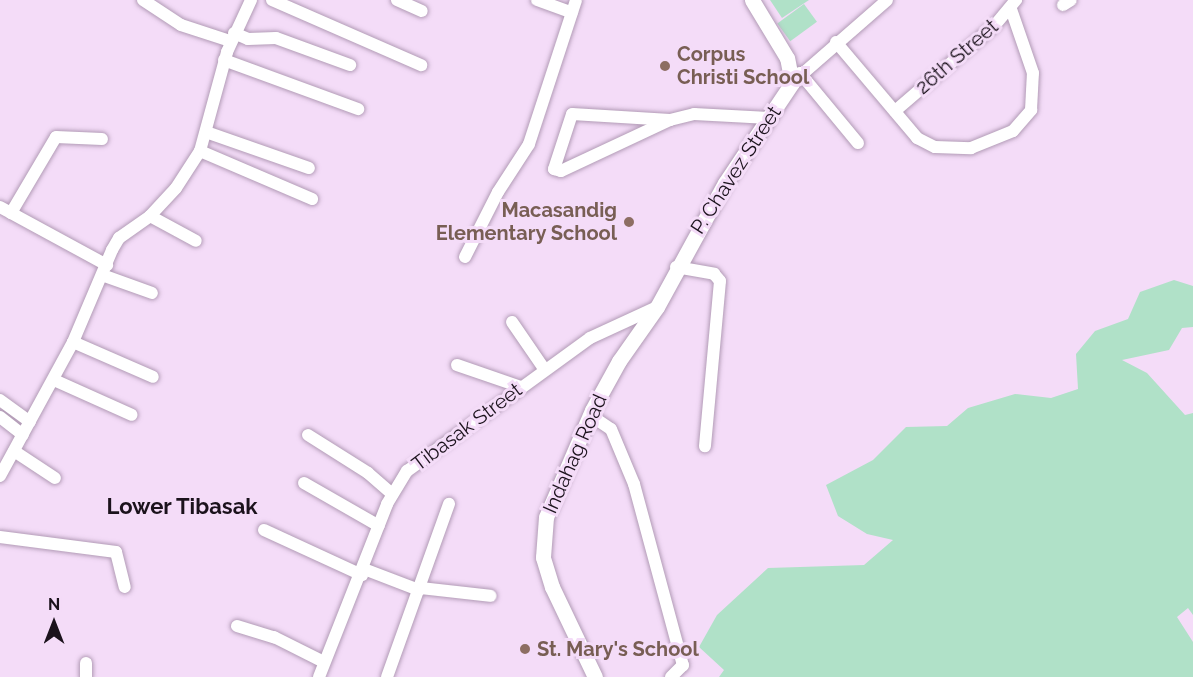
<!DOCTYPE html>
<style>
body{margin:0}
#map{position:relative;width:1193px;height:677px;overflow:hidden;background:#f4dcf8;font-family:Raleway,sans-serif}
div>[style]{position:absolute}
.green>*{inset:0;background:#b0e1c8;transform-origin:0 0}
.roads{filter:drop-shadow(0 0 2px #b29bb6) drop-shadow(0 0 2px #b29bb6)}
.minor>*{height:12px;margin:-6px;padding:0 6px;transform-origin:6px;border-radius:6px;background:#fff}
.major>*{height:15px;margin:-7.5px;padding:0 7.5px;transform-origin:7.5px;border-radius:7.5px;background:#fff}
.dots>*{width:16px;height:16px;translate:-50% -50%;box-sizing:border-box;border:3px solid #f4dcf8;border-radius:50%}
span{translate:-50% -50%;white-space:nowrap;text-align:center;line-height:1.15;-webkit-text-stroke:6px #f4dcf8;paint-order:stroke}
.education-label{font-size:20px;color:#785e54;font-weight:700}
.left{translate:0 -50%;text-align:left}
.right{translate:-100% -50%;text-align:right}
.street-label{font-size:20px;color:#1b121c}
.quarter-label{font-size:22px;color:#1b121c;font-weight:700}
.north{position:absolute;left:24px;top:593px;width:60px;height:60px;-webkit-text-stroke:4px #f4dcf8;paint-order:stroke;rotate:0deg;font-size:16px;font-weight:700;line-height:24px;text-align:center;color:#1b121c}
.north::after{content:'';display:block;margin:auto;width:21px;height:27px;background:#1b121c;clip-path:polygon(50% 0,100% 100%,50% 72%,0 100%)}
</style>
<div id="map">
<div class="green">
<div style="clip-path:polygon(770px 0,809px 0,782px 18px)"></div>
<div style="left:804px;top:4px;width:22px;height:33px;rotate:54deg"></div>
<div style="clip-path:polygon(1174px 280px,1193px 286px,1193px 327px,1182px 328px,1169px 350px,1122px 360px,1147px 373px,1185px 415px,1193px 413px,1193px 615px,1188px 608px,1177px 617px,1193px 642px,1193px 677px,719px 677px,724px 670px,699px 647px,717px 615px,768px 568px,864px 565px,893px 540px,867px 534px,838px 516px,826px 485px,873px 460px,906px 427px,947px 426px,968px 408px,1015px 394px,1051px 398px,1078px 389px,1076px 354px,1095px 331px,1128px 319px,1140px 292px)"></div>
</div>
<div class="roads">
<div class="minor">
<div style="left:143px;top:0;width:45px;rotate:33.3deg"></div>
<div style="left:181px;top:25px;width:52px;rotate:18.1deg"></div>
<div style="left:272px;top:0;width:163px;rotate:23.6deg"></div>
<div style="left:397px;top:0;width:27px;rotate:24deg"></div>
<div style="left:537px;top:0;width:37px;rotate:20deg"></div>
<div style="left:1063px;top:5px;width:9px;rotate:-32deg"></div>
<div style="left:234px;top:33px;width:15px;rotate:23deg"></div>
<div style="left:248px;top:39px;width:28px;rotate:-2deg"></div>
<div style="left:276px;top:38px;width:79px;rotate:20deg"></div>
<div style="left:836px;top:42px;width:126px;rotate:49.8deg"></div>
<div style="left:917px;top:138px;width:20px;rotate:27deg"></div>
<div style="left:935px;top:147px;width:36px;rotate:2deg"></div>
<div style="left:971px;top:148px;width:45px;rotate:-22deg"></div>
<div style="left:1013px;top:131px;width:28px;rotate:-49deg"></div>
<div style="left:1031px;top:110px;width:37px;rotate:-87deg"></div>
<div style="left:1033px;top:73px;width:68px;rotate:-109deg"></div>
<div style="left:224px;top:60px;width:143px;rotate:20.1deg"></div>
<div style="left:800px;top:73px;width:91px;rotate:50.4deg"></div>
<div style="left:792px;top:83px;width:126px;rotate:-41.1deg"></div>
<div style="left:895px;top:111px;width:132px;rotate:-40.7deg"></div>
<div style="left:995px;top:25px;width:33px;rotate:-50deg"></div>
<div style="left:670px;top:120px;width:98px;rotate:-176.5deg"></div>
<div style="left:572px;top:114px;width:58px;rotate:108.1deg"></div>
<div style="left:554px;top:169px;width:7px;rotate:16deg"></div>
<div style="left:561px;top:171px;width:120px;rotate:-25.1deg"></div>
<div style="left:670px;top:120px;width:25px;rotate:-14deg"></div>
<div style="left:694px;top:114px;width:75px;rotate:3.1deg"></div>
<div style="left:206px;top:132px;width:109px;rotate:19.3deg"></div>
<div style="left:200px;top:151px;width:122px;rotate:23.2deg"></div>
<div style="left:0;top:207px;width:122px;rotate:28.5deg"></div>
<div style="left:11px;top:213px;width:88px;rotate:-59.4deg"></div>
<div style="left:56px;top:137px;width:46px;rotate:2.5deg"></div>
<div style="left:150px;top:216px;width:52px;rotate:28.5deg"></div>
<div style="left:465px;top:257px;width:73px;rotate:-63.1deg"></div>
<div style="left:498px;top:192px;width:57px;rotate:-57.1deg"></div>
<div style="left:529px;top:144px;width:151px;rotate:-71.9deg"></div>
<div style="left:676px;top:267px;width:39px;rotate:10deg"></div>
<div style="left:714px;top:274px;width:9px;rotate:49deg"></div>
<div style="left:720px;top:281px;width:166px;rotate:95.2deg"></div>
<div style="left:102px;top:275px;width:53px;rotate:19.8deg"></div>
<div style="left:512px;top:322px;width:58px;rotate:55.5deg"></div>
<div style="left:73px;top:342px;width:87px;rotate:23.6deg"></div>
<div style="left:457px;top:365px;width:68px;rotate:19deg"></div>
<div style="left:54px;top:380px;width:85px;rotate:24.2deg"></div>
<div style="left:0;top:400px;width:37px;rotate:36deg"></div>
<div style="left:590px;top:415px;width:25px;rotate:34deg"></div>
<div style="left:611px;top:429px;width:60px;rotate:67.3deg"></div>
<div style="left:634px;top:484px;width:188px;rotate:74.9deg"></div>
<div style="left:683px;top:665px;width:17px;rotate:135deg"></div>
<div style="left:0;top:417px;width:29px;rotate:38deg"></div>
<div style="left:308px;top:435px;width:71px;rotate:32.3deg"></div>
<div style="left:368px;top:473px;width:32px;rotate:41deg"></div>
<div style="left:14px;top:451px;width:49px;rotate:33.4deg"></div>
<div style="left:0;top:476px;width:153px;rotate:-61.4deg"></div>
<div style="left:73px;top:342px;width:100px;rotate:-67deg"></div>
<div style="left:112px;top:250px;width:14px;rotate:-60deg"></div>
<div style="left:119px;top:238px;width:38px;rotate:-35deg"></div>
<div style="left:150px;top:216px;width:38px;rotate:-47deg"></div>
<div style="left:176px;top:188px;width:44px;rotate:-57deg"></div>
<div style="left:200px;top:151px;width:103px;rotate:-74.7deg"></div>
<div style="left:227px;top:52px;width:57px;rotate:-65.2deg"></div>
<div style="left:304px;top:483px;width:86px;rotate:29.8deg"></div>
<div style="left:264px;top:530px;width:108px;rotate:24.7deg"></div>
<div style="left:0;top:537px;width:117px;rotate:7.4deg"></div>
<div style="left:116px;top:552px;width:36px;rotate:76deg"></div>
<div style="left:364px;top:569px;width:59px;rotate:20.9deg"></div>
<div style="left:420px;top:588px;width:71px;rotate:6.4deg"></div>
<div style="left:237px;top:626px;width:39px;rotate:17deg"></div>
<div style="left:274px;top:637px;width:56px;rotate:26.6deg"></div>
<div style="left:86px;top:677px;width:14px;rotate:-90deg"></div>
<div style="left:319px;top:677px;width:186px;rotate:-68.5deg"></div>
<div style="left:387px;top:504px;width:39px;rotate:-59deg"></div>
<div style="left:407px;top:471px;width:226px;rotate:-36deg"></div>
<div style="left:590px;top:338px;width:74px;rotate:-24.8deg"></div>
<div style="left:387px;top:677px;width:184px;rotate:-70.3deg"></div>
</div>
<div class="major">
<div style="left:595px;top:677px;width:100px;rotate:-115.5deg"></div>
<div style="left:552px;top:587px;width:31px;rotate:-107deg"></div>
<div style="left:543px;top:557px;width:40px;rotate:-85.7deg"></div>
<div style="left:546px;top:517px;width:116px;rotate:-66.7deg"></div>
<div style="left:592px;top:410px;width:56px;rotate:-61.1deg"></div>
<div style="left:619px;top:361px;width:66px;rotate:-54.9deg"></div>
<div style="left:657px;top:307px;width:141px;rotate:-61.3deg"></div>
<div style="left:725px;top:183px;width:120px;rotate:-56.2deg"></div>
<div style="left:792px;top:83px;width:25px;rotate:-101deg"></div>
<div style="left:787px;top:58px;width:68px;rotate:-121.1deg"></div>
</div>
</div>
<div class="dots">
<div style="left:665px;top:66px;background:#8d6e63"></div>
<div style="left:629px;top:222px;background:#8d6e63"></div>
<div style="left:525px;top:649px;background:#8d6e63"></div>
</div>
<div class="education-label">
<span class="left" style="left:677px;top:66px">Corpus<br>Christi School</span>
<span class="right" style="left:617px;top:222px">Macasandig<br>Elementary School</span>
<span class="left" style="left:537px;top:649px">St. Mary's School</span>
</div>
<div class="street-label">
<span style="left:957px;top:57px;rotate:-41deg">26th Street</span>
<span style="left:736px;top:170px;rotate:-57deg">P. Chavez Street</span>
<span style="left:467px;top:427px;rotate:-37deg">Tibasak Street</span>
<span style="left:575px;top:454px;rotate:-66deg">Indahag Road</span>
</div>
<div class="quarter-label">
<span style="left:182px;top:507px">Lower Tibasak</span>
</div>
<div class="north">N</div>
</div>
